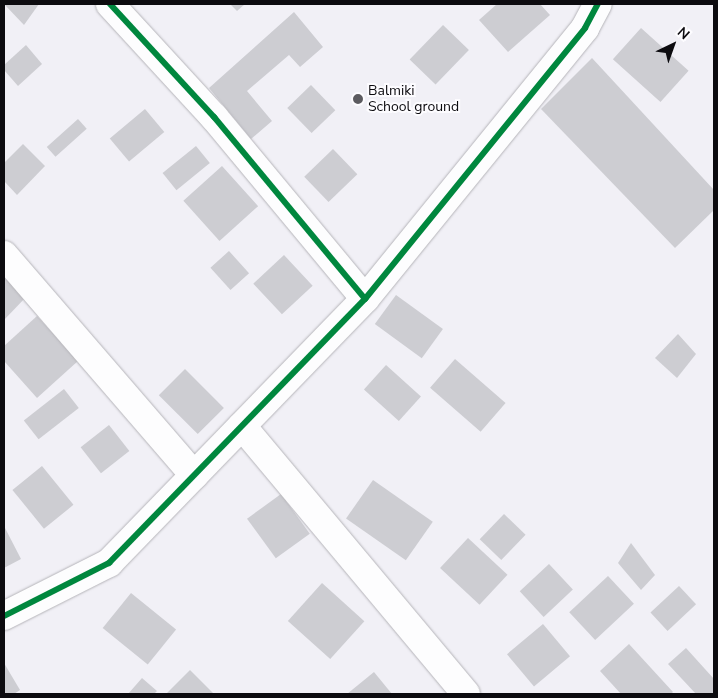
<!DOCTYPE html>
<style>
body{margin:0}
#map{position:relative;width:718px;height:698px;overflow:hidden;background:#f1f0f6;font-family:"Nunito Sans",sans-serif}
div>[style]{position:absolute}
.building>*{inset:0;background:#cdcdd2;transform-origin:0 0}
.roads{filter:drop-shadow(0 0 1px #b5b4b9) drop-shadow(0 0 1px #b5b4b9)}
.minor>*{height:28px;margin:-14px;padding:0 14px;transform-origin:14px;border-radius:14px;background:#fdfdfe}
.cycleway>*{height:6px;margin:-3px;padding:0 3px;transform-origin:3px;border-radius:3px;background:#00873e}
.dots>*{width:14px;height:14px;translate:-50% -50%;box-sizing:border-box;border:2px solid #fdfcff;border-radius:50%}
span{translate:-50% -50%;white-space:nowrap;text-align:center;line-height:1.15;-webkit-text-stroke:4px #fdfcff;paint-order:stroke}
.poi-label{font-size:14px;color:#0c0b0f}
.left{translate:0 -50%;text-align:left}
.frame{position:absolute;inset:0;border:5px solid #0c0b0f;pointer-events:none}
.north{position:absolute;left:648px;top:20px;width:50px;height:50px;-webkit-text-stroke:4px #fdfcff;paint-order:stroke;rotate:42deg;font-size:14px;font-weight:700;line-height:20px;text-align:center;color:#0c0b0f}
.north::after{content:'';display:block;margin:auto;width:18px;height:22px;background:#0c0b0f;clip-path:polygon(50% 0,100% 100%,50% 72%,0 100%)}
</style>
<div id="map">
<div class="building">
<div style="clip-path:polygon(4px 4px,39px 4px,24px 25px)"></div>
<div style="clip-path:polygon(230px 4px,245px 4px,237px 11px)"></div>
<div style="clip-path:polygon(497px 4px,540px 4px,550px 15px,508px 52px,479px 20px)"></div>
<div style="clip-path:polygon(294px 12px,323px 47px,300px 67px,289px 55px,247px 91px,272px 121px,251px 139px,209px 88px)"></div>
<div style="left:443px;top:25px;width:36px;height:48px;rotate:44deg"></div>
<div style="left:641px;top:28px;width:64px;height:42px;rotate:42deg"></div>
<div style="clip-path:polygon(26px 45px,42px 64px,18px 86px,4px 70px,4px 65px)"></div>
<div style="clip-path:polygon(592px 58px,714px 190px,714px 210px,675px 248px,541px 109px)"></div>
<div style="left:311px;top:85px;width:35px;height:33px;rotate:46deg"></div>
<div style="left:145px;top:109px;width:30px;height:46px;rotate:50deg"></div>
<div style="left:78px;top:119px;width:13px;height:42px;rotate:48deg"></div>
<div style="clip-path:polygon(23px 144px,45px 166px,17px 195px,4px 181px,4px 163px)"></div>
<div style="left:196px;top:146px;width:22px;height:43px;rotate:51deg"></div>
<div style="left:333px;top:149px;width:35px;height:40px;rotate:46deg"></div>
<div style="left:222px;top:166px;width:54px;height:52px;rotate:48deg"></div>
<div style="left:229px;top:251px;width:30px;height:25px;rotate:48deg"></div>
<div style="left:284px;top:255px;width:42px;height:42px;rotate:47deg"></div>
<div style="clip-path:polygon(4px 274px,27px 296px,4px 320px)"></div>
<div style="left:396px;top:295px;width:58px;height:36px;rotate:36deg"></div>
<div style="clip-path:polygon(37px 316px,78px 361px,37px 398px,4px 361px,4px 346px)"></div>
<div style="clip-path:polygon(678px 334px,696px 354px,677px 378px,655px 358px)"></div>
<div style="left:455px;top:359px;width:67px;height:38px;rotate:41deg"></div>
<div style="left:386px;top:365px;width:47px;height:33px;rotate:42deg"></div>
<div style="left:185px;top:369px;width:55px;height:37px;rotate:45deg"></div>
<div style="left:64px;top:389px;width:24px;height:51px;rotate:52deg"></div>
<div style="left:109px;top:425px;width:33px;height:36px;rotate:52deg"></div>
<div style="left:42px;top:466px;width:50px;height:38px;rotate:51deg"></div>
<div style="left:373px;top:480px;width:73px;height:47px;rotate:35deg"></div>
<div style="left:281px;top:494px;width:49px;height:42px;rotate:54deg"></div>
<div style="left:504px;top:514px;width:30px;height:35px;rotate:44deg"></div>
<div style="clip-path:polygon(4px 526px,21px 559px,4px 568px)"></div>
<div style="left:468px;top:538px;width:54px;height:41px;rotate:43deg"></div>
<div style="clip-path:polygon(631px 543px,655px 575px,641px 590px,618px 563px)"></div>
<div style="left:549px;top:564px;width:35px;height:40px;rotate:47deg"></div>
<div style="left:608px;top:576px;width:38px;height:53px;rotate:47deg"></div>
<div style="left:322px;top:583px;width:57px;height:51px;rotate:42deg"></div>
<div style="left:679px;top:586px;width:25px;height:39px;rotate:47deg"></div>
<div style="left:131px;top:593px;width:58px;height:45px;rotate:39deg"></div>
<div style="left:543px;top:624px;width:42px;height:47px;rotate:50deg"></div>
<div style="clip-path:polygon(629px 644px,673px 692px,671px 694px,621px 694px,600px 671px)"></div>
<div style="clip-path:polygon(686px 648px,714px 679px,714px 694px,696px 694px,668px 664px)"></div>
<div style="clip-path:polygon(4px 663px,20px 690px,14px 694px,4px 694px)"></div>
<div style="clip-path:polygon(190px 670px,214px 694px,166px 694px)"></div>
<div style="clip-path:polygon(374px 672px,392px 694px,347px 694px)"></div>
<div style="clip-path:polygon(142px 678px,157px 691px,154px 694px,128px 694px)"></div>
</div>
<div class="roads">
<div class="minor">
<div style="left:110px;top:4px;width:154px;rotate:47.4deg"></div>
<div style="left:214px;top:117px;width:236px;rotate:50.3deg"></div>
<div style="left:4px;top:255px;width:291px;rotate:49.2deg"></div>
<div style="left:242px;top:426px;width:349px;rotate:50.1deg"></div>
<div style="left:4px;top:616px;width:118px;rotate:-26.8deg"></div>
<div style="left:109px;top:563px;width:368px;rotate:-45.9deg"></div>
<div style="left:365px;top:299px;width:349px;rotate:-50.9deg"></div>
<div style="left:585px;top:28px;width:27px;rotate:-62deg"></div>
</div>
</div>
<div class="cycleway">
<div style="left:110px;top:4px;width:154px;rotate:47.4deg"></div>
<div style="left:214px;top:117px;width:236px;rotate:50.3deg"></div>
<div style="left:4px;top:616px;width:118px;rotate:-26.8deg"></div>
<div style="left:109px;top:563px;width:368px;rotate:-45.9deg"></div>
<div style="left:365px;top:299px;width:349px;rotate:-50.9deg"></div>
<div style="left:585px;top:28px;width:27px;rotate:-62deg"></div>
</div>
<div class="dots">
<div style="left:358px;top:99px;background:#5c5b60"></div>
</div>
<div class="poi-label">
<span class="left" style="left:368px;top:99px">Balmiki<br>School ground</span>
</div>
<div class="frame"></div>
<div class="north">N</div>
</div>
